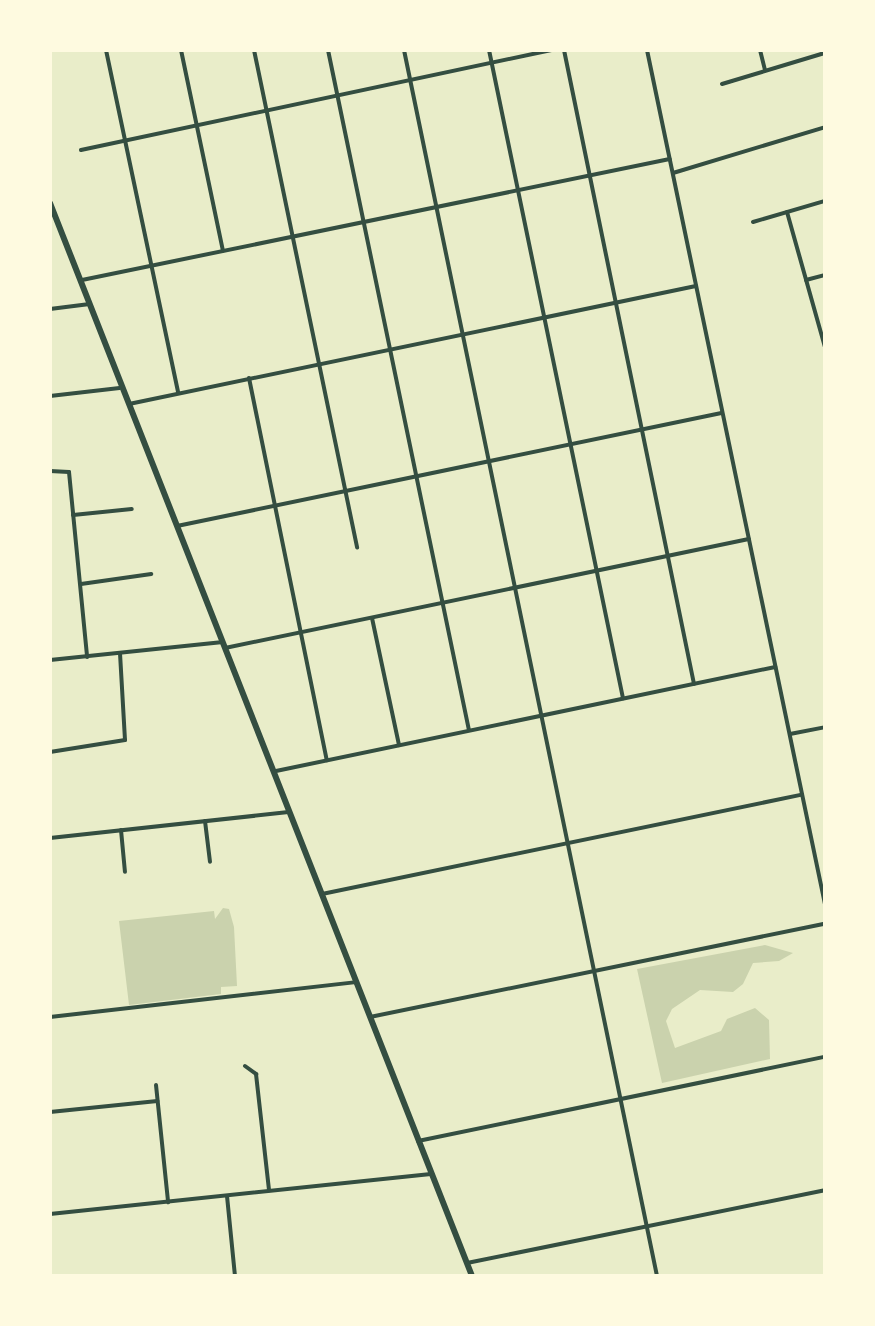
<!DOCTYPE html>
<style>
body{margin:0}
#map{position:relative;width:875px;height:1326px;overflow:hidden;background:#e9edc9;font-family:Figtree,sans-serif}
div>[style]{position:absolute}
.green>*{inset:0;background:#cad2ad}
.minor>*{height:4px;margin:-2px;padding:0 2px;transform-origin:2px;border-radius:2px;background:#344e41}
.primary>*{height:6px;margin:-3px;padding:0 3px;transform-origin:3px;border-radius:3px;background:#344e41}
span{translate:-50% -50%;white-space:nowrap;text-align:center;line-height:1.15;-webkit-text-stroke:10px #fefae0;paint-order:stroke}
.frame{position:absolute;inset:0;border:52px solid #fefae0;pointer-events:none}
</style>
<div id="map">
<div class="green">
<div style="clip-path:polygon(223px 908px,229px 909px,234px 927px,237px 986px,221px 987px,221px 994px,129px 1005px,119px 921px,214px 911px,215px 919px)"></div>
<div style="clip-path:polygon(765px 945px,793px 953px,779px 961px,753px 963px,743px 984px,733px 992px,700px 990px,672px 1009px,666px 1021px,675px 1048px,721px 1031px,727px 1019px,755px 1008px,769px 1020px,770px 1059px,662px 1083px,637px 969px)"></div>
</div>
<div class="minor">
<div style="left:106px;top:50px;width:350px;rotate:78.1deg"></div>
<div style="left:181px;top:50px;width:205px;rotate:78.2deg"></div>
<div style="left:254px;top:50px;width:508px;rotate:78.29deg"></div>
<div style="left:328px;top:50px;width:694px;rotate:78.29deg"></div>
<div style="left:404px;top:50px;width:1252px;rotate:78.34deg"></div>
<div style="left:489px;top:50px;width:662px;rotate:78.32deg"></div>
<div style="left:564px;top:50px;width:647px;rotate:78.41deg"></div>
<div style="left:647px;top:50px;width:872px;rotate:78.23deg"></div>
<div style="left:760px;top:50px;width:21px;rotate:76deg"></div>
<div style="left:722px;top:84px;width:108px;rotate:-16.8deg"></div>
<div style="left:81px;top:150px;width:481px;rotate:-12deg"></div>
<div style="left:673px;top:173px;width:159px;rotate:-16.8deg"></div>
<div style="left:787px;top:212px;width:140px;rotate:74.3deg"></div>
<div style="left:753px;top:222px;width:75px;rotate:-16.3deg"></div>
<div style="left:82px;top:280px;width:600px;rotate:-11.63deg"></div>
<div style="left:806px;top:280px;width:20px;rotate:-15deg"></div>
<div style="left:50px;top:309px;width:40px;rotate:-7.1deg"></div>
<div style="left:249px;top:378px;width:390px;rotate:78.5deg"></div>
<div style="left:50px;top:396px;width:70px;rotate:-6.5deg"></div>
<div style="left:129px;top:404px;width:579px;rotate:-11.76deg"></div>
<div style="left:50px;top:471px;width:19px;rotate:3deg"></div>
<div style="left:69px;top:472px;width:186px;rotate:84.4deg"></div>
<div style="left:73px;top:515px;width:59px;rotate:-5.8deg"></div>
<div style="left:177px;top:526px;width:556px;rotate:-11.73deg"></div>
<div style="left:81px;top:584px;width:71px;rotate:-8.1deg"></div>
<div style="left:372px;top:618px;width:130px;rotate:78deg"></div>
<div style="left:225px;top:648px;width:535px;rotate:-11.75deg"></div>
<div style="left:50px;top:660px;width:174px;rotate:-5.9deg"></div>
<div style="left:790px;top:734px;width:36px;rotate:-11deg"></div>
<div style="left:50px;top:752px;width:76px;rotate:-9.1deg"></div>
<div style="left:125px;top:740px;width:87px;rotate:-93.3deg"></div>
<div style="left:276px;top:771px;width:510px;rotate:-11.77deg"></div>
<div style="left:205px;top:821px;width:41px;rotate:83deg"></div>
<div style="left:121px;top:830px;width:42px;rotate:84.6deg"></div>
<div style="left:50px;top:838px;width:240px;rotate:-6.2deg"></div>
<div style="left:322px;top:894px;width:490px;rotate:-11.7deg"></div>
<div style="left:50px;top:1017px;width:308px;rotate:-6.5deg"></div>
<div style="left:370px;top:1017px;width:464px;rotate:-11.6deg"></div>
<div style="left:245px;top:1066px;width:14px;rotate:36deg"></div>
<div style="left:256px;top:1074px;width:117px;rotate:83.6deg"></div>
<div style="left:156px;top:1085px;width:118px;rotate:84.1deg"></div>
<div style="left:50px;top:1112px;width:108px;rotate:-5.9deg"></div>
<div style="left:418px;top:1141px;width:416px;rotate:-11.7deg"></div>
<div style="left:227px;top:1196px;width:80px;rotate:84.3deg"></div>
<div style="left:50px;top:1214px;width:383px;rotate:-6deg"></div>
<div style="left:467px;top:1263px;width:365px;rotate:-11.5deg"></div>
</div>
<div class="primary">
<div style="left:50px;top:203px;width:1153px;rotate:68.53deg"></div>
</div>
<div class="frame"></div>
</div>
